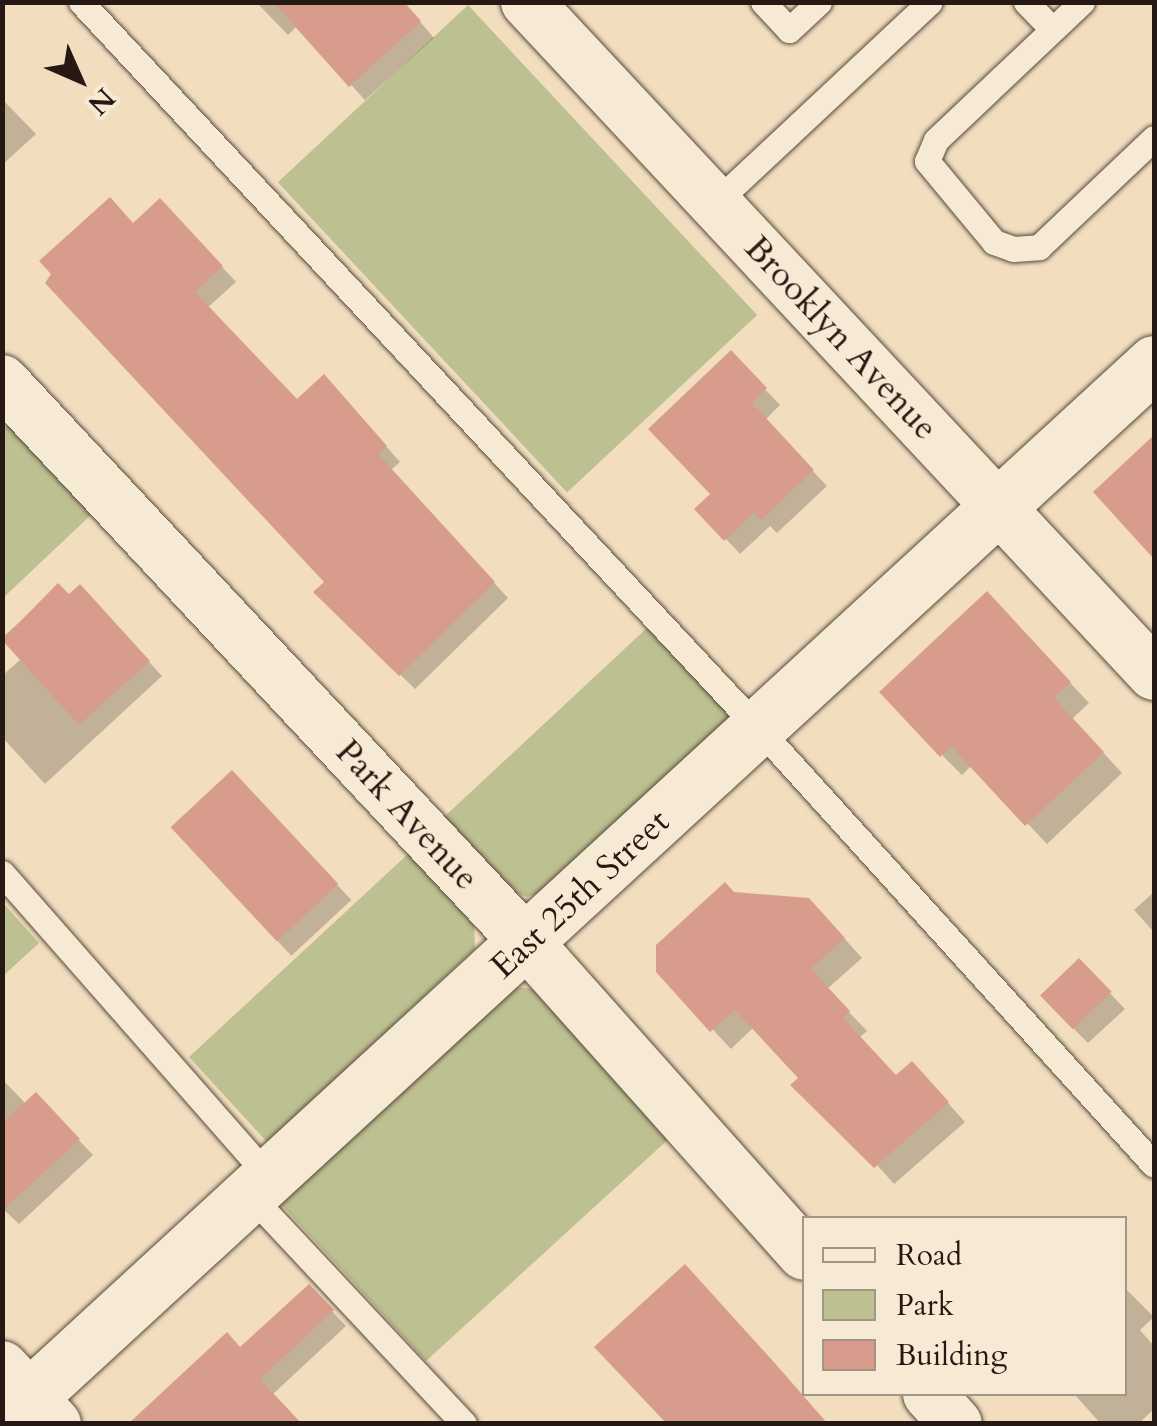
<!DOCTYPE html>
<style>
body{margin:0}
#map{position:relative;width:1157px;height:1426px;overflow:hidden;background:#f2debf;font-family:Cardo,serif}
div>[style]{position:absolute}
.green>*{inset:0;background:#bdc090;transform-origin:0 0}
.shadow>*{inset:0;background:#0003;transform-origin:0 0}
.building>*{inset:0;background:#d79c8b;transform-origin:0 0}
.roads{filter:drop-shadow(0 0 2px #594a3e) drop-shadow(0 0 2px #594a3e)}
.lane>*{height:25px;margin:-12.5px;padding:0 12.5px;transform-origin:12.5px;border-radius:12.5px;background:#f7ead5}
.street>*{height:52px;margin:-26px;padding:0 26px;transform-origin:26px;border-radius:26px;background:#f7ead5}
.secondary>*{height:55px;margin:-27.5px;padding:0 27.5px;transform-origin:27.5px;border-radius:27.5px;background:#f7ead5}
span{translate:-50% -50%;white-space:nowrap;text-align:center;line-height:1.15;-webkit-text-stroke:8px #f7ead5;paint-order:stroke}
.street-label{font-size:35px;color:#261813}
.frame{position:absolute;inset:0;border:5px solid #261813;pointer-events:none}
.legend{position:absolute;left:802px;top:1216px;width:325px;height:180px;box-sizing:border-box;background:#f7ead5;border:2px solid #a39687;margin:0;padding:12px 18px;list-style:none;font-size:30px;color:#261813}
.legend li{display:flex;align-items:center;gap:20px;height:50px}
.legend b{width:50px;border:2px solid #a39687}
.north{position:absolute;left:30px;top:30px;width:100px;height:100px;-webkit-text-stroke:8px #f7ead5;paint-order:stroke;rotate:135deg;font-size:28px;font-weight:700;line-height:40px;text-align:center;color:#261813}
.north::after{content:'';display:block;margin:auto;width:35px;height:45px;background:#261813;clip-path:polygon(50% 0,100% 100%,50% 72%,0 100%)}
</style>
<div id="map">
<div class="green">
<div style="left:468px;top:5px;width:424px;height:260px;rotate:47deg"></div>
<div style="clip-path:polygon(9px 424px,93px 513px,3px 598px,2px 431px)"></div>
<div style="clip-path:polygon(648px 627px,731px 717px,542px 892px,527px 897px,512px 891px,444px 817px)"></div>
<div style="clip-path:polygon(408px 854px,474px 925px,475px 949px,267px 1142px,189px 1057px)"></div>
<div style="clip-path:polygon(3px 903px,39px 943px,3px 976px)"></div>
<div style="clip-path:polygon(517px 987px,534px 989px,672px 1136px,426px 1361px,279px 1202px)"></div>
</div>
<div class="shadow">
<div style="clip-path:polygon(256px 2px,403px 2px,434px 38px,365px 100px,297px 26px,288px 35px)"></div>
<div style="clip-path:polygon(2px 99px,36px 134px,2px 165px)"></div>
<div style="clip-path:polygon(175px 216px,236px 282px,207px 308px,297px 402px,338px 392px,400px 462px,391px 470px,508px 598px,415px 689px,317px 593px,328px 582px,134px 226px)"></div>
<div style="clip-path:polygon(731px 353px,780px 405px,765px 420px,827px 486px,777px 533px,770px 526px,740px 554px,726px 539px,714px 494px)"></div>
<div style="clip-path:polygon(1154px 439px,1154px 555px,1097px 492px)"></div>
<div style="clip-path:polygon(58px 587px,69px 598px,94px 602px,162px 676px,45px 784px,2px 737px,2px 676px,22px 658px,3px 637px)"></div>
<div style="clip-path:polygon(1006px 614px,1089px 703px,1072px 719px,1122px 773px,1047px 844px,972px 765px,962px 775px,942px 755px)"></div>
<div style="left:247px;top:788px;width:153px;height:82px;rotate:47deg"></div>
<div style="clip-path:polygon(1154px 892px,1154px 932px,1134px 910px)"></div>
<div style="clip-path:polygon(734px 894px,827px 919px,862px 958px,827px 989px,867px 1031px,859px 1038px,896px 1078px,930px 1083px,965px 1122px,894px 1184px,754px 1027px,731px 1049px,658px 971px)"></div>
<div style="clip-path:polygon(1079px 961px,1125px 1009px,1088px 1043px,1073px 1028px)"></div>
<div style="clip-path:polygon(2px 1079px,26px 1104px,50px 1110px,93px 1155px,19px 1224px,2px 1208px)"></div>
<div style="clip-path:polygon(309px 1287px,346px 1326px,272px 1395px,165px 1424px)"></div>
<div style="clip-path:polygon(1124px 1287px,1154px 1317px,1140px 1330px,1154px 1346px,1154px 1409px,1138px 1424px,1101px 1424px,1074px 1394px,1124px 1394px)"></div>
</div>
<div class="building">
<div style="clip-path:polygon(273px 2px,404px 2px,421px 21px,349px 87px)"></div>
<div style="clip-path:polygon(110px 197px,133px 223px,160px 198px,223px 266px,195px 292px,297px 399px,324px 374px,387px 446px,378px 454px,495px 582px,399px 676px,313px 592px,324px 582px,45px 283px,51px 274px,39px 261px)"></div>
<div style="clip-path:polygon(731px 350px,767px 388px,752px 403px,814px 470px,761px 520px,754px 512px,724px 541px,694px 509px,710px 494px,648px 429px)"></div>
<div style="clip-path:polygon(1154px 435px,1154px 559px,1093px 492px)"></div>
<div style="clip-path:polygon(58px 583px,69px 594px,80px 584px,150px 661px,79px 725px,2px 640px)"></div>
<div style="clip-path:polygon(987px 591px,1071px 682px,1054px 698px,1104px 752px,1025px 826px,951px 746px,940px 757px,879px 692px)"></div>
<div style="left:232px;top:770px;width:156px;height:84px;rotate:47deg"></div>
<div style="clip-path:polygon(725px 882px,734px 892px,809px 898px,845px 938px,811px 969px,850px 1011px,843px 1018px,896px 1075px,912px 1061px,949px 1102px,874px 1168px,790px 1085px,798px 1078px,735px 1010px,710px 1032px,656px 972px,656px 945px)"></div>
<div style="left:1079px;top:958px;width:47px;height:54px;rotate:46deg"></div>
<div style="clip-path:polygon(36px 1092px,80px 1139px,2px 1211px,2px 1123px)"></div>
<div style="clip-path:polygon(685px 1264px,772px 1360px,828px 1424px,667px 1424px,594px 1347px)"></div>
<div style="clip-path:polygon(309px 1284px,334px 1310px,260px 1379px,302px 1424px,128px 1424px,227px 1332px,240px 1347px)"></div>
</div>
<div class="roads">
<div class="lane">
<div style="left:81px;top:2px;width:994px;rotate:47deg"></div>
<div style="left:759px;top:729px;width:588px;rotate:47.82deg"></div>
<div style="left:763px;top:2px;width:38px;rotate:47deg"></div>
<div style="left:789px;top:30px;width:41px;rotate:-43deg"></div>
<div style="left:1026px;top:2px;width:36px;rotate:46deg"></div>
<div style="left:1082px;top:2px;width:201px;rotate:136.6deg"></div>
<div style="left:936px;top:140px;width:23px;rotate:113deg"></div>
<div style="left:927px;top:161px;width:105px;rotate:50.4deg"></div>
<div style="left:994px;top:242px;width:20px;rotate:20deg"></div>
<div style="left:1013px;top:249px;width:26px;rotate:-4deg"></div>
<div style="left:1039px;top:247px;width:158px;rotate:-43.5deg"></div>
<div style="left:715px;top:203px;width:294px;rotate:-43.1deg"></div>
<div style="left:2px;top:873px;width:403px;rotate:48.7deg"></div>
<div style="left:249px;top:1194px;width:315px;rotate:46.9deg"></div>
</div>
<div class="street">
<div style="left:527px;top:2px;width:919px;rotate:46.98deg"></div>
<div style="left:2px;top:381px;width:769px;rotate:46.95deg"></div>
<div style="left:527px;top:943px;width:416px;rotate:48.3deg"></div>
<div style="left:2px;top:1367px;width:78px;rotate:47.1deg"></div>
<div style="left:929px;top:1394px;width:40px;rotate:48deg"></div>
</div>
<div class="secondary">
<div style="left:2px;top:1422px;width:1565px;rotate:-42.59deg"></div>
</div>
</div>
<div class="street-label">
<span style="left:841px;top:338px;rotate:47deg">Brooklyn Avenue</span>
<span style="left:407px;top:815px;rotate:47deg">Park Avenue</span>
<span style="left:580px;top:894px;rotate:-43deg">East 25th Street</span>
</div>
<div class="frame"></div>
<ul class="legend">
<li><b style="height:12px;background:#f7ead5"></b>Road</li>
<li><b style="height:28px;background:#bdc090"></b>Park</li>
<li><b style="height:28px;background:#d79c8b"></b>Building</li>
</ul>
<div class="north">N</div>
</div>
